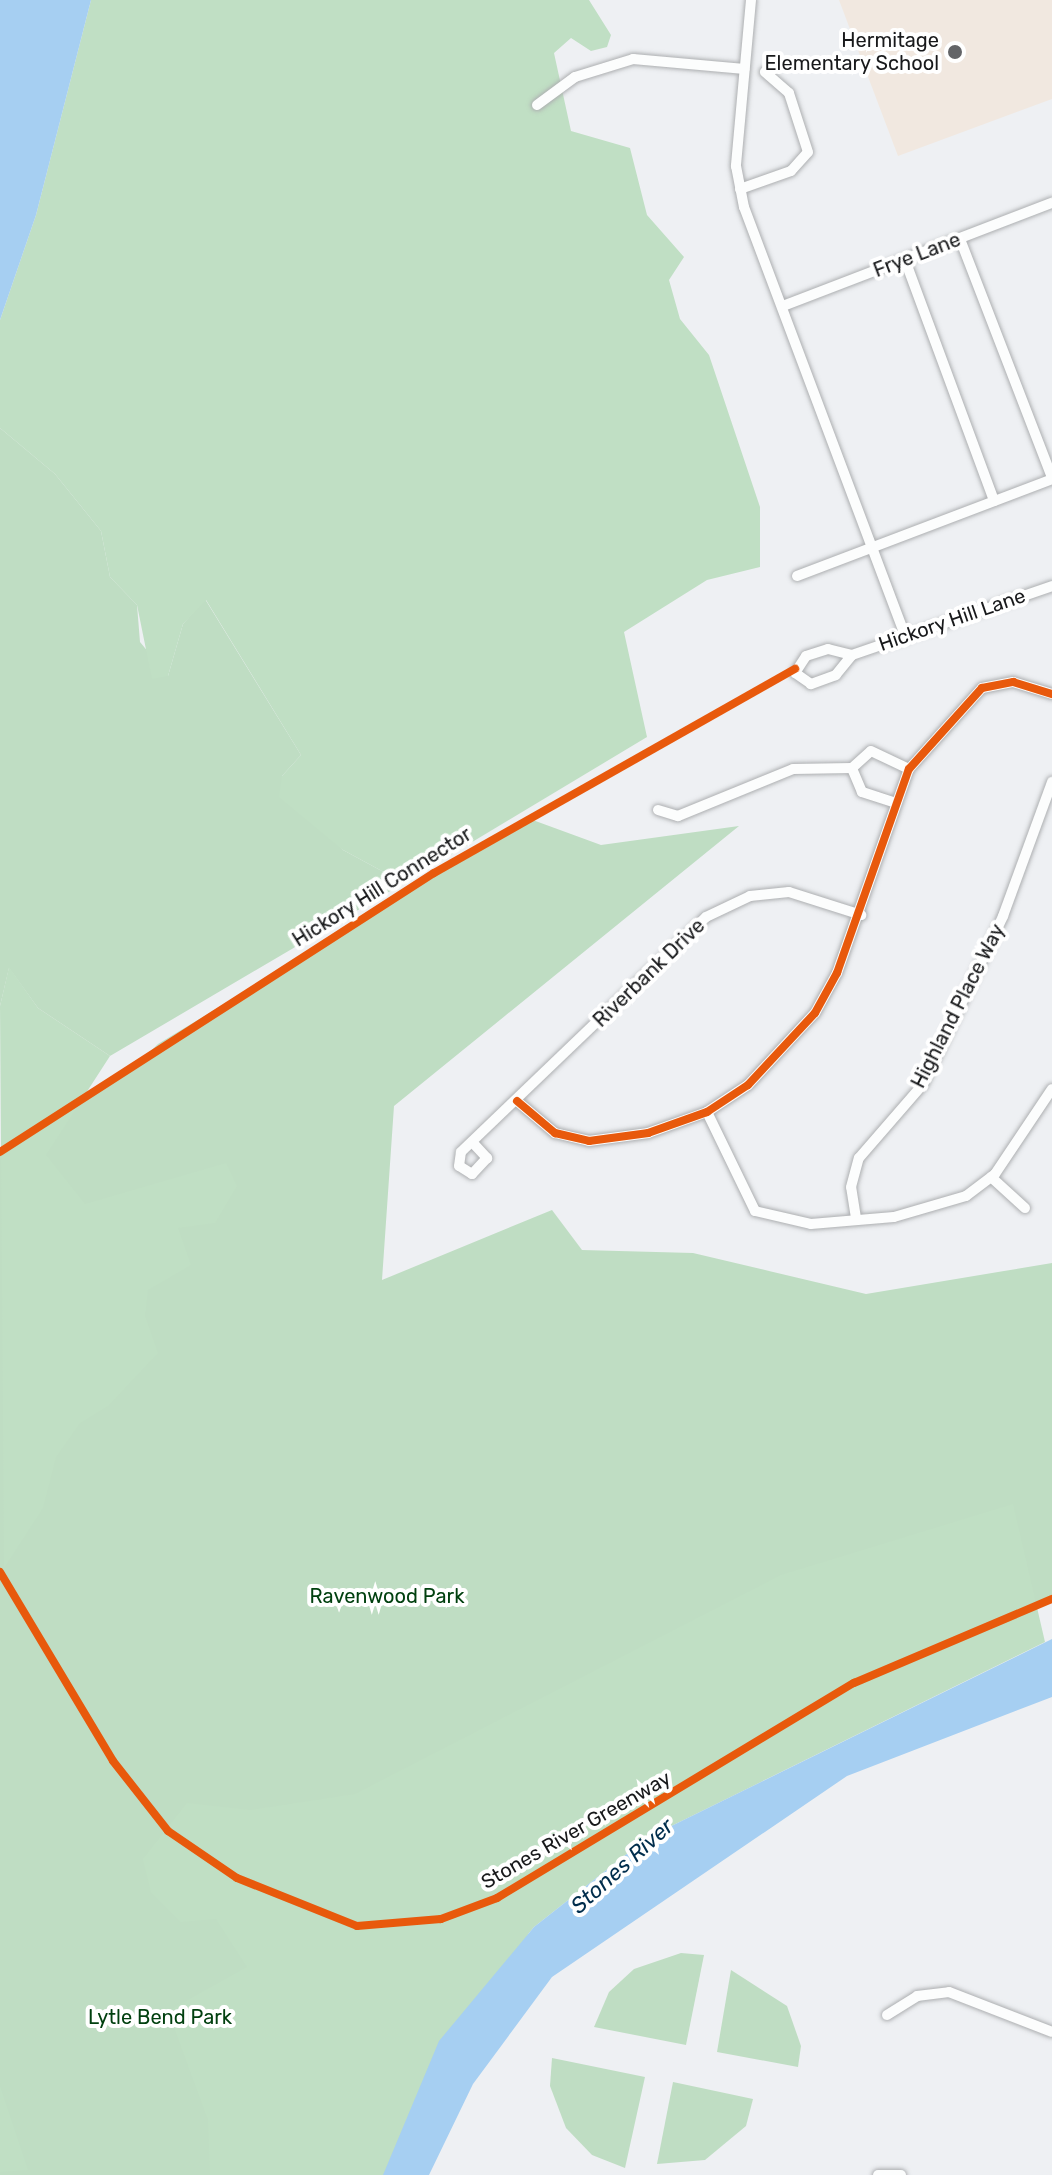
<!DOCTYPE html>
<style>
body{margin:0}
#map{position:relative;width:1052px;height:2175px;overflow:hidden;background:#eef0f3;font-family:Rubik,sans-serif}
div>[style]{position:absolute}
.education>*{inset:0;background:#f1e8e0}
.green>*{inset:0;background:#bfddc3}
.forest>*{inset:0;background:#c0dfc4}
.water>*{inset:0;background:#a6cff2}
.roads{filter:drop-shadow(0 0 2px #adafb1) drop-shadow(0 0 2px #adafb1)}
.minor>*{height:10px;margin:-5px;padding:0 5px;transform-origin:5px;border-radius:5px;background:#fcfdfd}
.cycleway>*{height:8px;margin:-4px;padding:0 4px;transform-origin:4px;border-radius:4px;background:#e8590c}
.dots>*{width:22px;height:22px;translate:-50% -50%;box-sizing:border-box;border:4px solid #fff;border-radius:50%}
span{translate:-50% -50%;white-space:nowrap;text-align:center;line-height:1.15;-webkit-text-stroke:8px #fff;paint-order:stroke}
.poi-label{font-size:20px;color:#18191b}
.right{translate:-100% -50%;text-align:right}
.street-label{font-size:20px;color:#18191b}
.park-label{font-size:20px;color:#01400f}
.water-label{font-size:22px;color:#002d4c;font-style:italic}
</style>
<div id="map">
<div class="education">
<div style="clip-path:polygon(839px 0,1052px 0,1052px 99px,898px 156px)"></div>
</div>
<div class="green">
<div style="clip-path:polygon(0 428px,55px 474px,101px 531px,110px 577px,137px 605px,140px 642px,168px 676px,183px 624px,205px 599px,301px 755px,282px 776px,343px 850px,404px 883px,110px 1056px,38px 1008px,9px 968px,0 1006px)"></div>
<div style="clip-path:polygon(530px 819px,601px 845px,739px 826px,394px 1106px,382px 1280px,552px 1210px,582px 1250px,693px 1253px,866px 1294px,1052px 1263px,1052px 1599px,936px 1643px,555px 1864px,501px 2004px,414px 2175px,0 2175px,0 1152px,132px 1069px,158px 1044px)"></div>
<div style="clip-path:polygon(681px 1953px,704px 1955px,686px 2045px,594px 2027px,609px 1992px,634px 1969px)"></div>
<div style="clip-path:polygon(731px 1970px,787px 2006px,801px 2046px,798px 2067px,717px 2052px)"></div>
<div style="clip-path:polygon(552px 2058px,645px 2077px,625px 2168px,592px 2155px,566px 2128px,550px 2086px)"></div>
<div style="clip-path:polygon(673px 2082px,753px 2099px,746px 2126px,705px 2160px,657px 2164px)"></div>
</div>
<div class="forest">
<div style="clip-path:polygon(91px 0,589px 0,611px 35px,607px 47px,591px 51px,571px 38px,554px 53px,571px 131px,630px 148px,647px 215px,684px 257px,669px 280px,680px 319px,709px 355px,760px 507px,760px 567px,707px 580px,624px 632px,647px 737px,404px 883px,343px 850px,279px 797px,282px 776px,301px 755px,206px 600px,183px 624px,168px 676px,152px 679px,137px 605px,110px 577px,101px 531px,55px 474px,0 428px,0 320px,36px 215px)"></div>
<div style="clip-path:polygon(9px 967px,38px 1008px,110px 1056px,46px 1155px,85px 1204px,226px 1163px,237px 1186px,215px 1223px,178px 1228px,191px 1265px,148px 1290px,145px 1316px,158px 1353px,108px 1406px,80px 1423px,56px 1457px,43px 1508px,4px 1568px,0 1006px)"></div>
<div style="clip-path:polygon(1013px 1504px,1045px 1642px,647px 1838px,534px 1927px,439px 2041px,383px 2175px,210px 2175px,208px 2120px,168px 2011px,247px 1967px,216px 1919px,181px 1922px,151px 1892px,143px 1859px,187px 1803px,250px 1810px,355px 1794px,781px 1575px)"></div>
<div style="clip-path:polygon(0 2086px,28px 2170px,0 2172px)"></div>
</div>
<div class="water">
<div style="clip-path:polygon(0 0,91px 0,36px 215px,0 320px)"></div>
<div style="clip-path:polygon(1052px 1639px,1052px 1697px,847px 1776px,552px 1977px,473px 2084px,429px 2175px,383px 2175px,439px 2041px,534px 1927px,647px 1838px)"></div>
</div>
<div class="roads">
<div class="minor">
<div style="left:751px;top:0;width:167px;rotate:95.2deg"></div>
<div style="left:736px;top:166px;width:42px;rotate:79deg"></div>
<div style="left:744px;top:207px;width:460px;rotate:69.4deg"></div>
<div style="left:537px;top:105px;width:47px;rotate:-36.4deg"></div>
<div style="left:575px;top:77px;width:61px;rotate:-17.2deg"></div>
<div style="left:633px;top:59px;width:112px;rotate:5.1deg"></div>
<div style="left:740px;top:189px;width:54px;rotate:-19.4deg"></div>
<div style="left:791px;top:171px;width:25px;rotate:-48deg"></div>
<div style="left:808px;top:152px;width:62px;rotate:-107.9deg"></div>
<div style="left:789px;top:93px;width:32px;rotate:-139deg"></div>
<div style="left:960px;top:239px;width:256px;rotate:68.9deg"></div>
<div style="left:905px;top:260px;width:257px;rotate:69.7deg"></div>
<div style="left:783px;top:306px;width:288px;rotate:-21deg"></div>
<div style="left:797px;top:576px;width:273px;rotate:-20.8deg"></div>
<div style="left:852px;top:655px;width:26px;rotate:129deg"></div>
<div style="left:836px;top:675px;width:27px;rotate:160deg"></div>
<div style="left:811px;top:684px;width:19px;rotate:-145deg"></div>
<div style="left:795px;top:673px;width:20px;rotate:-57deg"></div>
<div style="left:806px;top:656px;width:23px;rotate:-18deg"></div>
<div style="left:828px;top:649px;width:25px;rotate:14deg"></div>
<div style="left:852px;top:655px;width:212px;rotate:-19deg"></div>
<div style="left:896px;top:803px;width:36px;rotate:-162deg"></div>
<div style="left:862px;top:792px;width:26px;rotate:-113deg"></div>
<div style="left:852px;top:768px;width:25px;rotate:-42deg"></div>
<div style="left:871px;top:751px;width:42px;rotate:25.3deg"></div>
<div style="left:658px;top:810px;width:21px;rotate:17deg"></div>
<div style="left:678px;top:816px;width:124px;rotate:-22.2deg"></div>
<div style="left:793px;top:769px;width:59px;rotate:-1deg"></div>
<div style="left:517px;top:1101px;width:50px;rotate:40.1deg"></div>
<div style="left:555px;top:1133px;width:35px;rotate:13deg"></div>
<div style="left:589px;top:1141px;width:60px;rotate:-7.7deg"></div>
<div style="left:648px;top:1133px;width:63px;rotate:-19.6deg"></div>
<div style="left:707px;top:1112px;width:49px;rotate:-33.4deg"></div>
<div style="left:748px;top:1085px;width:98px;rotate:-47.1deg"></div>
<div style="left:815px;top:1013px;width:46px;rotate:-61.2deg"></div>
<div style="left:837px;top:973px;width:216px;rotate:-70.6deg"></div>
<div style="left:909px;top:769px;width:109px;rotate:-48deg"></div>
<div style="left:982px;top:688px;width:32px;rotate:-11deg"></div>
<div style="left:1013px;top:682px;width:41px;rotate:17.1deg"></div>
<div style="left:707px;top:1112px;width:110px;rotate:64.1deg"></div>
<div style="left:755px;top:1211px;width:57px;rotate:13.1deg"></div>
<div style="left:811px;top:1224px;width:83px;rotate:-4.8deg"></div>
<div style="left:894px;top:1217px;width:75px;rotate:-16.3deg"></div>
<div style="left:966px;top:1196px;width:36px;rotate:-37deg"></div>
<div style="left:995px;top:1174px;width:102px;rotate:-56.2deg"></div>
<div style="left:473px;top:1143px;width:21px;rotate:47deg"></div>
<div style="left:487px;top:1158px;width:22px;rotate:133deg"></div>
<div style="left:472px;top:1174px;width:15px;rotate:-148deg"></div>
<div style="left:459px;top:1166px;width:14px;rotate:-82deg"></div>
<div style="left:461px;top:1152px;width:339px;rotate:-43.8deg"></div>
<div style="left:706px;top:917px;width:49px;rotate:-25.5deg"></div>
<div style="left:750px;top:896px;width:39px;rotate:-6deg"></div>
<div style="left:789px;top:892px;width:76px;rotate:17.7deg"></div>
<div style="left:991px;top:1177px;width:46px;rotate:42.4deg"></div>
<div style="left:856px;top:1218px;width:31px;rotate:-99deg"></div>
<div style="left:851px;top:1187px;width:30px;rotate:-75deg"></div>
<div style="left:859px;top:1158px;width:98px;rotate:-49.1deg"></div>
<div style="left:923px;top:1084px;width:186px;rotate:-64.5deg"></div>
<div style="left:1003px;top:916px;width:143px;rotate:-69.9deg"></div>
<div style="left:887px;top:2015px;width:36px;rotate:-32deg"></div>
<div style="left:917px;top:1996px;width:32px;rotate:-7deg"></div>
<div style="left:949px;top:1992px;width:110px;rotate:21.2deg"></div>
<div style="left:878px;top:2175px;width:23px"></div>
</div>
</div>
<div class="cycleway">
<div style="left:517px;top:1101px;width:50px;rotate:40.1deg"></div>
<div style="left:555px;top:1133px;width:35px;rotate:13deg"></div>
<div style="left:589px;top:1141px;width:60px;rotate:-7.7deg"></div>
<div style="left:648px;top:1133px;width:63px;rotate:-19.6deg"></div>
<div style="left:707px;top:1112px;width:49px;rotate:-33.4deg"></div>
<div style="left:748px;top:1085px;width:98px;rotate:-47.1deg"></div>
<div style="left:815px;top:1013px;width:46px;rotate:-61.2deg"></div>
<div style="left:837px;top:973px;width:216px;rotate:-70.6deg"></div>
<div style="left:909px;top:769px;width:109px;rotate:-48deg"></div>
<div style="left:982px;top:688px;width:32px;rotate:-11deg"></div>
<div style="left:1013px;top:682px;width:41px;rotate:17.1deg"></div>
<div style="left:0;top:1152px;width:516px;rotate:-32.74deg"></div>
<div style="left:434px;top:873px;width:415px;rotate:-29.5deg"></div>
<div style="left:0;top:1572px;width:220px;rotate:59.1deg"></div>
<div style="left:113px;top:1761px;width:89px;rotate:51.8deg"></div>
<div style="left:168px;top:1831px;width:83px;rotate:34.3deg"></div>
<div style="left:237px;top:1878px;width:129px;rotate:21.8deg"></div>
<div style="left:357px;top:1926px;width:84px;rotate:-4.8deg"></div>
<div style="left:441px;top:1919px;width:60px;rotate:-20.6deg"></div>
<div style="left:497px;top:1898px;width:417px;rotate:-31.1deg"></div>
<div style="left:854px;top:1683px;width:215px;rotate:-23deg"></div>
</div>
<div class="dots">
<div style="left:955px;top:52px;background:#636467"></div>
</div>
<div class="poi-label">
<span class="right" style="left:939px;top:52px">Hermitage<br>Elementary School</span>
</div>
<div class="street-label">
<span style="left:917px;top:255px;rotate:-21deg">Frye Lane</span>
<span style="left:952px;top:620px;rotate:-19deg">Hickory Hill Lane</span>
<span style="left:382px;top:887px;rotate:-32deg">Hickory Hill Connector</span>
<span style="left:649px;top:973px;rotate:-44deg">Riverbank Drive</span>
<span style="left:958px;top:1006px;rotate:-63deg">Highland Place Way</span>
<span style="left:576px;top:1830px;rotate:-30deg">Stones River Greenway</span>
</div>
<div class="park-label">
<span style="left:387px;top:1596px">Ravenwood Park</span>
<span style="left:160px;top:2017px">Lytle Bend Park</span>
</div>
<div class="water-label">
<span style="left:622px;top:1866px;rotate:-42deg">Stones River</span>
</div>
</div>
